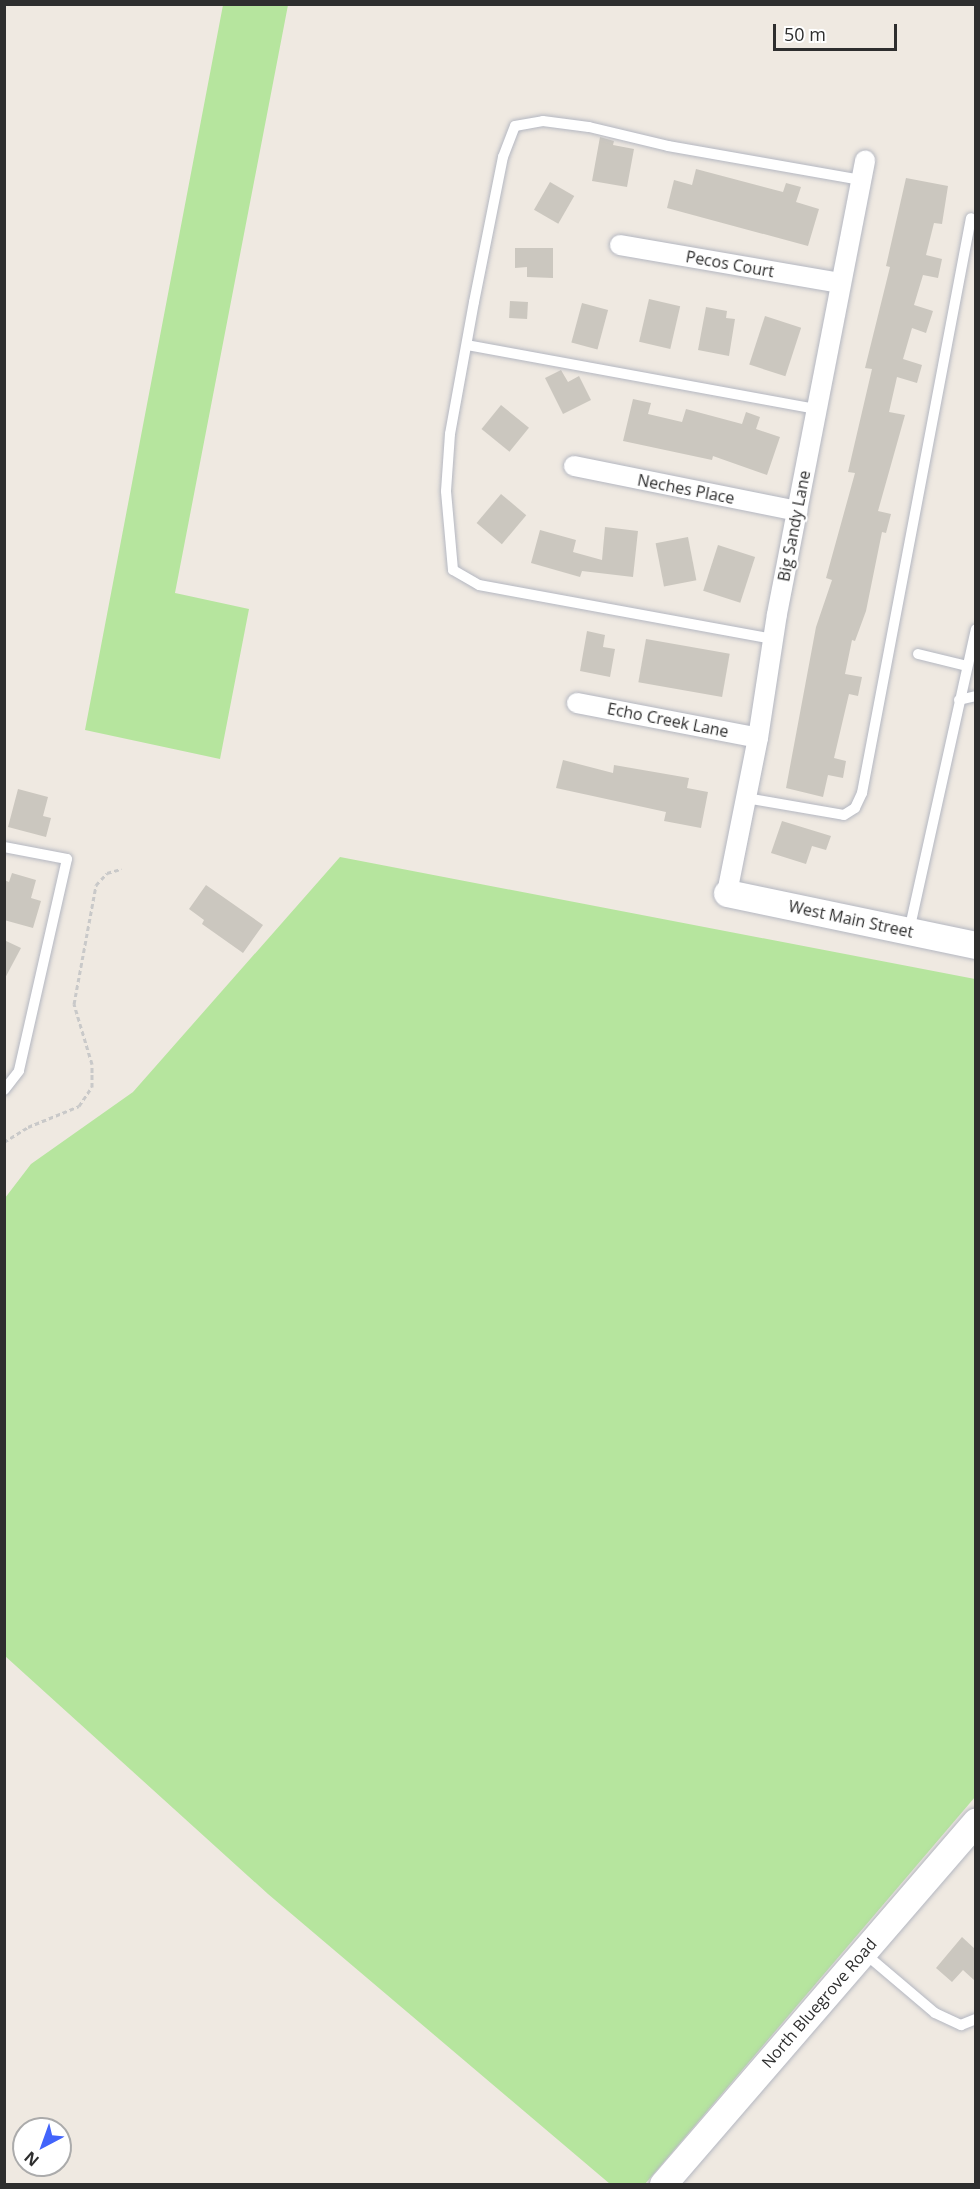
<!DOCTYPE html>
<style>
body{margin:0}
#map{position:relative;width:980px;height:2189px;overflow:hidden;background:#efe9e1;font-family:"Open Sans",sans-serif}
div>[style]{position:absolute}
.green>*{inset:0;background:#b6e59e}
.building>*{inset:0;background:#cbc7bf;transform-origin:0 0}
.path>*{height:3px;margin-top:-1.5px;transform-origin:0;background:repeating-linear-gradient(90deg,#c9c9c9 0 4.5px,transparent 0 7.5px)}
.roads{filter:drop-shadow(0 0 2px #b4b7c1) drop-shadow(0 0 2px #b4b7c1)}
.lane>*{height:10px;margin:-5px;padding:0 5px;transform-origin:5px;border-radius:5px;background:#fff}
.street>*{height:20px;margin:-10px;padding:0 10px;transform-origin:10px;border-radius:10px;background:#fff}
.secondary>*{height:27px;margin:-13.5px;padding:0 13.5px;transform-origin:13.5px;border-radius:13.5px;background:#fff}
span{translate:-50% -50%;white-space:nowrap;text-align:center;line-height:1.15;-webkit-text-stroke:4.5px #fff;paint-order:stroke}
.street-label{font-size:16px;color:#2e2e2e}
.frame{position:absolute;inset:0;border:6px solid #2e2e2e;pointer-events:none}
.north{position:absolute;left:12px;top:2117px;width:60px;height:60px;box-sizing:border-box;background:#fff;border:2px solid #ababab;border-radius:50%;rotate:221deg;font-size:16px;font-weight:700;line-height:24px;text-align:center;color:#2e2e2e}
.north::after{content:'';display:block;margin:auto;width:21px;height:27px;background:#4264fb;clip-path:polygon(50% 0,100% 100%,50% 72%,0 100%)}
.scale{position:absolute;left:773px;top:24px;width:124px;height:27px;box-sizing:border-box;border:3px solid #2e2e2e;border-top:0;padding-left:8px;font-size:18px;line-height:21px;white-space:nowrap;color:#2e2e2e;-webkit-text-stroke:4px #fff;paint-order:stroke}
</style>
<div id="map">
<div class="green">
<div style="clip-path:polygon(223px 5px,288px 5px,175px 593px,249px 609px,220px 759px,85px 730px)"></div>
<div style="clip-path:polygon(340px 857px,975px 979px,975px 1797px,645px 2184px,610px 2184px,268px 1894px,5px 1656px,5px 1198px,31px 1164px,133px 1092px)"></div>
</div>
<div class="building">
<div style="clip-path:polygon(600px 137px,614px 141px,613px 145px,634px 149px,627px 187px,592px 181px)"></div>
<div style="clip-path:polygon(696px 169px,783px 192px,786px 183px,801px 187px,796px 202px,819px 209px,808px 246px,667px 208px,674px 180px,692px 185px)"></div>
<div style="clip-path:polygon(906px 178px,948px 186px,942px 224px,934px 223px,926px 255px,942px 259px,938px 278px,923px 275px,914px 305px,933px 311px,926px 333px,912px 328px,903px 359px,922px 365px,917px 383px,897px 377px,889px 412px,905px 415px,878px 511px,891px 514px,886px 533px,882px 532px,866px 611px,855px 641px,852px 640px,845px 674px,862px 677px,858px 696px,849px 694px,834px 758px,846px 761px,843px 778px,828px 775px,823px 797px,786px 788px,816px 627px,832px 580px,826px 578px,855px 473px,848px 472px,872px 369px,865px 368px,890px 267px,886px 266px)"></div>
<div style="left:550px;top:182px;width:28px;height:32px;rotate:30deg"></div>
<div style="clip-path:polygon(515px 248px,553px 248px,553px 278px,527px 277px,527px 267px,515px 268px)"></div>
<div style="left:649px;top:299px;width:32px;height:44px;rotate:13deg"></div>
<div style="left:510px;top:301px;width:18px;height:17px;rotate:3deg"></div>
<div style="left:582px;top:303px;width:27px;height:41px;rotate:15deg"></div>
<div style="clip-path:polygon(706px 307px,727px 311px,726px 318px,735px 319px,729px 356px,698px 350px)"></div>
<div style="left:765px;top:316px;width:38px;height:51px;rotate:18deg"></div>
<div style="clip-path:polygon(561px 370px,568px 382px,579px 376px,591px 400px,563px 414px,545px 378px)"></div>
<div style="clip-path:polygon(633px 399px,651px 403px,648px 414px,682px 422px,686px 409px,742px 424px,746px 412px,760px 417px,756px 429px,780px 437px,767px 475px,713px 456px,712px 460px,623px 441px)"></div>
<div style="left:501px;top:405px;width:36px;height:31px;rotate:39deg"></div>
<div style="left:501px;top:494px;width:33px;height:38px;rotate:40deg"></div>
<div style="clip-path:polygon(605px 527px,638px 531px,633px 577px,582px 571px,580px 577px,531px 563px,540px 530px,576px 540px,573px 552px,602px 560px)"></div>
<div style="left:688px;top:537px;width:44px;height:33px;rotate:79deg"></div>
<div style="left:718px;top:545px;width:39px;height:48px;rotate:18deg"></div>
<div style="clip-path:polygon(587px 631px,605px 635px,603px 647px,615px 649px,610px 677px,580px 671px)"></div>
<div style="left:646px;top:639px;width:85px;height:44px;rotate:10deg"></div>
<div style="clip-path:polygon(563px 760px,613px 773px,614px 765px,689px 778px,687px 788px,708px 792px,701px 828px,664px 821px,666px 812px,556px 788px)"></div>
<div style="clip-path:polygon(18px 789px,48px 797px,43px 816px,51px 818px,46px 837px,8px 827px)"></div>
<div style="clip-path:polygon(782px 821px,831px 836px,826px 850px,812px 846px,806px 864px,771px 853px)"></div>
<div style="clip-path:polygon(12px 873px,36px 880px,31px 898px,41px 901px,33px 928px,4px 920px,4px 880px,9px 882px)"></div>
<div style="clip-path:polygon(206px 885px,263px 925px,243px 953px,202px 924px,204px 920px,189px 909px)"></div>
<div style="clip-path:polygon(4px 940px,21px 948px,4px 980px)"></div>
<div style="clip-path:polygon(962px 1937px,975px 1949px,975px 1981px,963px 1970px,952px 1982px,936px 1968px)"></div>
</div>
<div class="path">
<div style="left:4px;top:1142px;width:28px;rotate:-32deg"></div>
<div style="left:28px;top:1127px;width:55px;rotate:-22.4deg"></div>
<div style="left:79px;top:1106px;width:23px;rotate:-56deg"></div>
<div style="left:92px;top:1087px;width:23px;rotate:-90deg"></div>
<div style="left:92px;top:1064px;width:63px;rotate:-106.7deg"></div>
<div style="left:74px;top:1004px;width:121px;rotate:-79.5deg"></div>
<div style="left:96px;top:885px;width:16px;rotate:-47deg"></div>
<div style="left:107px;top:873px;width:15px;rotate:-16deg"></div>
</div>
<div class="roads">
<div class="lane">
<div style="left:467px;top:345px;width:356px;rotate:10.4deg"></div>
<div style="left:773px;top:639px;width:299px;rotate:-169.6deg"></div>
<div style="left:479px;top:585px;width:30px;rotate:-150deg"></div>
<div style="left:453px;top:570px;width:79px;rotate:-95.1deg"></div>
<div style="left:446px;top:491px;width:57px;rotate:-86deg"></div>
<div style="left:450px;top:434px;width:134px;rotate:-79.7deg"></div>
<div style="left:474px;top:302px;width:148px;rotate:-78.7deg"></div>
<div style="left:503px;top:157px;width:33px;rotate:-69deg"></div>
<div style="left:515px;top:126px;width:28px;rotate:-10deg"></div>
<div style="left:543px;top:121px;width:46px;rotate:7.4deg"></div>
<div style="left:589px;top:127px;width:81px;rotate:13.5deg"></div>
<div style="left:668px;top:146px;width:196px;rotate:10deg"></div>
<div style="left:918px;top:654px;width:50px;rotate:13.8deg"></div>
<div style="left:959px;top:700px;width:17px;rotate:-13deg"></div>
<div style="left:746px;top:798px;width:99px;rotate:9.8deg"></div>
<div style="left:844px;top:815px;width:13px;rotate:-32deg"></div>
<div style="left:855px;top:808px;width:17px;rotate:-65deg"></div>
<div style="left:862px;top:793px;width:585px;rotate:-79.27deg"></div>
<div style="left:4px;top:847px;width:64px;rotate:10.8deg"></div>
<div style="left:67px;top:859px;width:217px;rotate:102.8deg"></div>
<div style="left:19px;top:1071px;width:24px;rotate:128deg"></div>
<div style="left:909px;top:931px;width:309px;rotate:-77.5deg"></div>
<div style="left:863px;top:1952px;width:94px;rotate:40.3deg"></div>
<div style="left:935px;top:2013px;width:29px;rotate:25deg"></div>
<div style="left:961px;top:2025px;width:16px;rotate:-22deg"></div>
</div>
<div class="street">
<div style="left:620px;top:245px;width:223px;rotate:9.8deg"></div>
<div style="left:574px;top:466px;width:228px;rotate:11.4deg"></div>
<div style="left:577px;top:703px;width:184px;rotate:10.9deg"></div>
<div style="left:727px;top:893px;width:158px;rotate:-78.7deg"></div>
<div style="left:758px;top:738px;width:125px;rotate:-81.3deg"></div>
<div style="left:777px;top:614px;width:462px;rotate:-79deg"></div>
</div>
<div class="secondary">
<div style="left:727px;top:893px;width:254px;rotate:11.8deg"></div>
<div style="left:663px;top:2184px;width:479px;rotate:-49.2deg"></div>
</div>
</div>
<div class="street-label">
<span style="left:730px;top:264px;rotate:10deg">Pecos Court</span>
<span style="left:686px;top:489px;rotate:11deg">Neches Place</span>
<span style="left:794px;top:526px;rotate:-79deg">Big Sandy Lane</span>
<span style="left:668px;top:720px;rotate:11deg">Echo Creek Lane</span>
<span style="left:851px;top:919px;rotate:12deg">West Main Street</span>
<span style="left:819px;top:2003px;rotate:-49deg">North Bluegrove Road</span>
</div>
<div class="frame"></div>
<div class="north">N</div>
<div class="scale">50 m</div>
</div>
